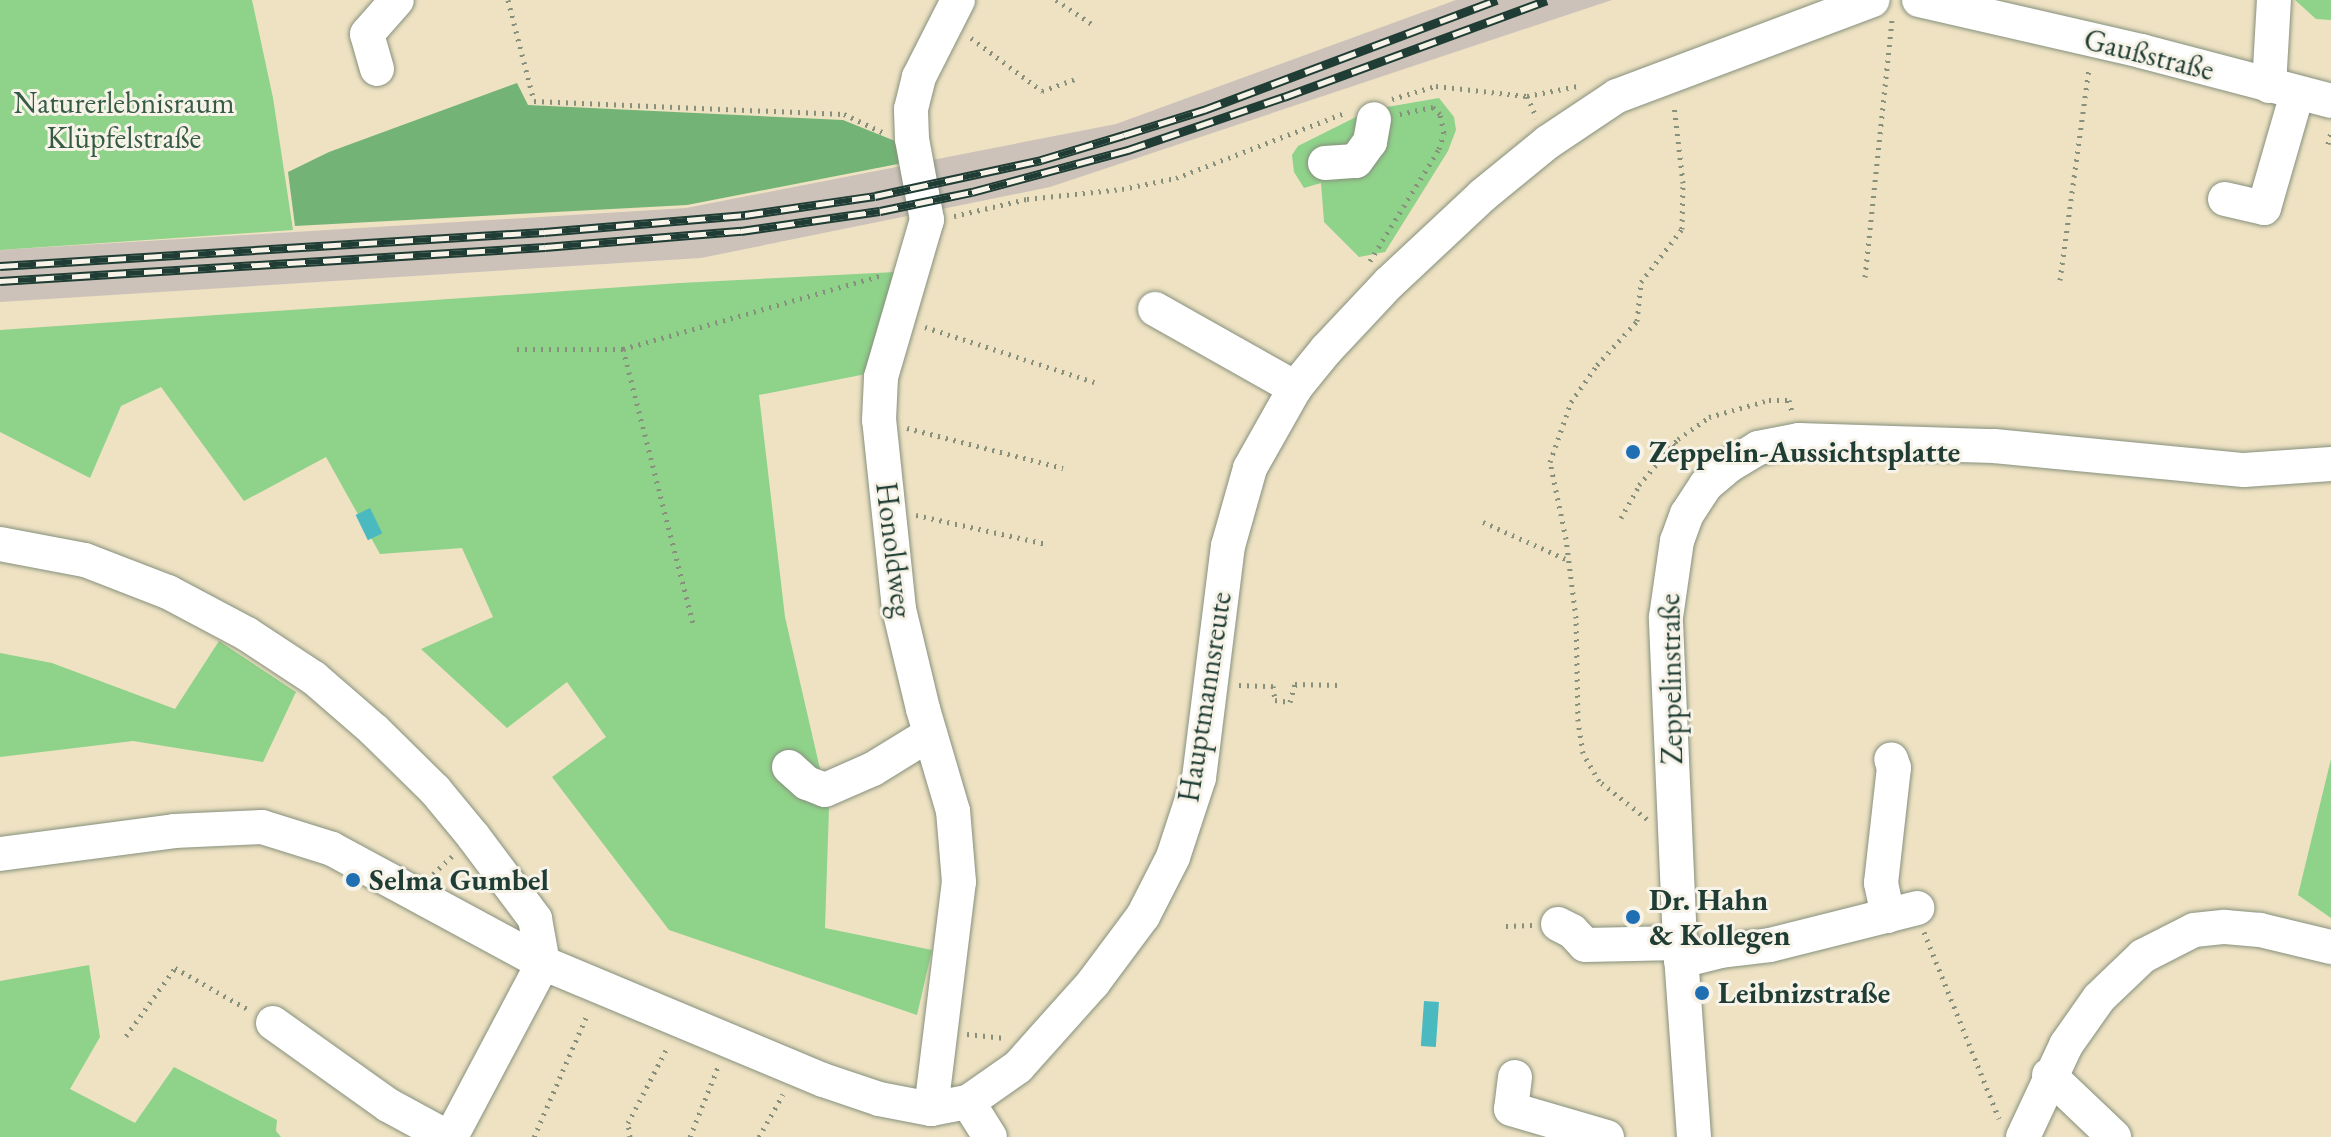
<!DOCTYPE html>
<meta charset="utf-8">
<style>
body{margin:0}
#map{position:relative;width:2331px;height:1137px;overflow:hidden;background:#eee2c3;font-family:"EB Garamond",serif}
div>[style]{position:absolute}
.industrial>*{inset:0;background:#ccc2b9}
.green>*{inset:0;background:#8fd28a}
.forest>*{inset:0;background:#73b476}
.water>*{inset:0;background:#4ab9c0;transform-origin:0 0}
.path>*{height:5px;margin-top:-2.5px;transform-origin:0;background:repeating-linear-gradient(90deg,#86907c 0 2px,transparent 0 8px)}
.roads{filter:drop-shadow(0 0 2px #86907c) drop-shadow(0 0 2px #86907c)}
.minor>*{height:34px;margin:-17px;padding:0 17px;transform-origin:17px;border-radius:17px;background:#fff}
.rail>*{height:9px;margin-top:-4.5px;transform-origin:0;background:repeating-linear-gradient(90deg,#f7f3e8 0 18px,#1f3d34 0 36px);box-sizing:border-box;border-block:2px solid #1f3d34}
.dots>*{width:22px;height:22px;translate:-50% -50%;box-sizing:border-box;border:4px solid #f7f3e8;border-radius:50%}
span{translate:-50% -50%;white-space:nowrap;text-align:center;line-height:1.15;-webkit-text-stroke:6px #f7f3e8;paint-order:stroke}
.street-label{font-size:30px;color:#1f3d34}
.park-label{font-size:30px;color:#355b45}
.poi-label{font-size:30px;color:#1f3d34;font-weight:700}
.left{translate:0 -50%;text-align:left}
</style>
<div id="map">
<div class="industrial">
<div style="clip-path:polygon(1456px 0,1612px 0,1050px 187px,701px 258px,0 302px,0 250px,686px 208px,1116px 124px)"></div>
</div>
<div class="green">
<div style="clip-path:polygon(0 0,252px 0,273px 98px,293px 230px,0 250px)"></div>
<div style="clip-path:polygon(2295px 0,2331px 0,2331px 20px,2316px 19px)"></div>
<div style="clip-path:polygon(1439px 98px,1454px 117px,1456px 130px,1448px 151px,1385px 252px,1359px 257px,1324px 222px,1321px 183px,1304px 188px,1294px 172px,1292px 155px,1298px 146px,1370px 110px)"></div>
<div style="clip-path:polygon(896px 272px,866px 374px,759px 395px,785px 617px,829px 808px,825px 928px,932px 950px,917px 1015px,669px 930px,552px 777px,606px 737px,567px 682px,507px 728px,421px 649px,493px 617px,462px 548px,380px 554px,326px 457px,244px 501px,161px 387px,121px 406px,90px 478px,0 432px,0 330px,680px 283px)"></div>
<div style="clip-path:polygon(219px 641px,296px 692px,263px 762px,133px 741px,0 757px,0 653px,52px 663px,175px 709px)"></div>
<div style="clip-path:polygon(2331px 759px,2331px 918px,2298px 895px)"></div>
<div style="clip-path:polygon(89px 965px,100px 1037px,70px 1089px,135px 1123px,174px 1067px,277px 1120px,276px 1131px,281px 1137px,0 1137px,0 981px)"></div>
</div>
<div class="forest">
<div style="clip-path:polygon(517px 83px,528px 105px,843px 120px,900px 143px,908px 162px,687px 205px,295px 226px,288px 172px,329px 152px)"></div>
</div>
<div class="water">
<div style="left:370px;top:508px;width:28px;height:16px;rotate:64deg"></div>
<div style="left:1424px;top:1001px;width:15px;height:45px;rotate:4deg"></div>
</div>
<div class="path">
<div style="left:508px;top:0;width:104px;rotate:75.6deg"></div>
<div style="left:534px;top:101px;width:310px;rotate:2.4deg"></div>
<div style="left:844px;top:114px;width:44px;rotate:25.4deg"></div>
<div style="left:1056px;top:0;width:47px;rotate:33.7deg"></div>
<div style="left:971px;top:38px;width:89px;rotate:36.7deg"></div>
<div style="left:1042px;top:91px;width:35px;rotate:-20deg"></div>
<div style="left:1527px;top:96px;width:24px;rotate:66deg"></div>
<div style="left:1392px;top:99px;width:46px;rotate:-16.5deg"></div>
<div style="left:1436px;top:86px;width:92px;rotate:6.3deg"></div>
<div style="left:1527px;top:96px;width:52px;rotate:-11.1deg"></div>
<div style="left:2328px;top:144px;width:12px;rotate:-76deg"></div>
<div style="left:954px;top:216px;width:75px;rotate:-13.1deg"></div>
<div style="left:1027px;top:199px;width:96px;rotate:-6deg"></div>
<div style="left:1122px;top:189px;width:55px;rotate:-11.5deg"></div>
<div style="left:1176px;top:178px;width:183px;rotate:-21.1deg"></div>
<div style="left:1370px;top:261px;width:132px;rotate:-58.4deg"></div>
<div style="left:1439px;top:149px;width:17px;rotate:-73deg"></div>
<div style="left:1444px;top:133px;width:19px;rotate:-102deg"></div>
<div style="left:1440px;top:114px;width:10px;rotate:-135deg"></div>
<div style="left:1433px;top:107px;width:34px;rotate:168deg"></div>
<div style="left:1865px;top:277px;width:258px;rotate:-84deg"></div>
<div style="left:2060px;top:280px;width:215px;rotate:-82.2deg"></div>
<div style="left:925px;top:327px;width:178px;rotate:18deg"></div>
<div style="left:517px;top:349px;width:106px"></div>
<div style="left:623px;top:349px;width:267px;rotate:-15.9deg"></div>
<div style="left:623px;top:349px;width:283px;rotate:75.7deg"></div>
<div style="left:907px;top:428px;width:161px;rotate:14.4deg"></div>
<div style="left:1673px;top:444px;width:23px;rotate:41deg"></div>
<div style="left:916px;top:515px;width:134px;rotate:12.5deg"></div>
<div style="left:1621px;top:518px;width:38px;rotate:-61deg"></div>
<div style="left:1639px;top:485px;width:60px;rotate:-49.7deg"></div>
<div style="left:1678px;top:439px;width:38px;rotate:-35deg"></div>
<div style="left:1709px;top:417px;width:62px;rotate:-15.8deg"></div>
<div style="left:1769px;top:400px;width:20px"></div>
<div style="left:1789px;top:400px;width:12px;rotate:76deg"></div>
<div style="left:1483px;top:522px;width:93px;rotate:24.1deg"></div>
<div style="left:1239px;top:685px;width:34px;rotate:2deg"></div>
<div style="left:1273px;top:686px;width:14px;rotate:82deg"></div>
<div style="left:1275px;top:700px;width:15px;rotate:8deg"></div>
<div style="left:1290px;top:702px;width:19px;rotate:-74deg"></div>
<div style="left:1295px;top:684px;width:45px;rotate:1.3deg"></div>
<div style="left:1647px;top:819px;width:61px;rotate:-141.6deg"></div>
<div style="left:1599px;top:781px;width:32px;rotate:-120deg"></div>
<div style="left:1583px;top:753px;width:32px;rotate:-99deg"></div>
<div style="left:1578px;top:721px;width:103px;rotate:-91.1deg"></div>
<div style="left:1576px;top:618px;width:80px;rotate:-97.2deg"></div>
<div style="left:1566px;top:539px;width:79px;rotate:-101.7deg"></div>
<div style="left:1550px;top:462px;width:64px;rotate:-70.7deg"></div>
<div style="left:1571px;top:402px;width:45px;rotate:-54.9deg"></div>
<div style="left:1597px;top:365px;width:59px;rotate:-47.7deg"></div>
<div style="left:1637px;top:321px;width:39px;rotate:-84deg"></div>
<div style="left:1641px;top:282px;width:67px;rotate:-52.3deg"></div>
<div style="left:1682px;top:229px;width:46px;rotate:-88.8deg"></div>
<div style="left:1683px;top:183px;width:79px;rotate:-96.6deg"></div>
<div style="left:433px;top:874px;width:26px;rotate:-43deg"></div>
<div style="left:1506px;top:926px;width:27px;rotate:-2deg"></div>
<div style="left:1924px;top:932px;width:201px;rotate:68.1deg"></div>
<div style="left:967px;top:1034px;width:38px;rotate:6deg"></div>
<div style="left:126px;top:1036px;width:84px;rotate:-54.2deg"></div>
<div style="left:175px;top:968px;width:87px;rotate:29.5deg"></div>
<div style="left:534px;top:1137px;width:135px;rotate:-66.5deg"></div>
<div style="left:630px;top:1137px;width:14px;rotate:-98deg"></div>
<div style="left:628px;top:1123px;width:87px;rotate:-62.5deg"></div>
<div style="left:690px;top:1137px;width:75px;rotate:-68.2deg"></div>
<div style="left:759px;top:1137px;width:49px;rotate:-60.8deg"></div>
</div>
<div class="roads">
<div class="minor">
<div style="left:1919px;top:0;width:228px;rotate:12.9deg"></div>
<div style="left:2141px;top:51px;width:196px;rotate:14.7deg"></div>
<div style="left:377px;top:69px;width:36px;rotate:-106deg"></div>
<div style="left:367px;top:34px;width:45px;rotate:-48.6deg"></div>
<div style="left:2269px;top:86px;width:86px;rotate:-86.7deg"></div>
<div style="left:1325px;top:163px;width:31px;rotate:-4deg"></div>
<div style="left:1356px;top:161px;width:24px;rotate:-54deg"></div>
<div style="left:1370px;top:142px;width:23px;rotate:-80deg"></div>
<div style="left:2225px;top:199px;width:40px;rotate:13deg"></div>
<div style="left:2264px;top:208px;width:119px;rotate:-73.9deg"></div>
<div style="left:1155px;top:309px;width:161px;rotate:29.4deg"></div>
<div style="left:0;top:544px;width:86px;rotate:10.7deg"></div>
<div style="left:85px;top:560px;width:89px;rotate:21.1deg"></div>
<div style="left:168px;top:592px;width:89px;rotate:28deg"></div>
<div style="left:247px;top:634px;width:80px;rotate:33.3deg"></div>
<div style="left:314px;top:678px;width:79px;rotate:40.9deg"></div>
<div style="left:374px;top:730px;width:86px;rotate:44.5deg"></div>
<div style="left:435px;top:790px;width:60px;rotate:50.4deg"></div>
<div style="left:473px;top:836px;width:104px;rotate:53.2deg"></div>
<div style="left:535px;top:919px;width:45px;rotate:79.7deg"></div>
<div style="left:543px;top:963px;width:303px;rotate:22.7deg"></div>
<div style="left:823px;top:1080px;width:59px;rotate:18.7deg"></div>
<div style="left:879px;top:1099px;width:53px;rotate:10.9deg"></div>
<div style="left:931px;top:1109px;width:38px;rotate:-11deg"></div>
<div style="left:968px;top:1102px;width:61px;rotate:-35deg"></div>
<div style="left:1018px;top:1067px;width:113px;rotate:-48.2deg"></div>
<div style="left:1093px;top:983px;width:84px;rotate:-53.3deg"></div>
<div style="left:1143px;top:916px;width:66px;rotate:-63deg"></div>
<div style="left:1173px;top:857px;width:83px;rotate:-71.8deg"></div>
<div style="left:1199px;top:778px;width:234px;rotate:-82.9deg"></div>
<div style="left:1228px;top:546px;width:81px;rotate:-74.2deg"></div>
<div style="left:1250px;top:468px;width:92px;rotate:-60.6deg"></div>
<div style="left:1295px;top:388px;width:49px;rotate:-50.8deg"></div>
<div style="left:1326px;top:350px;width:92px;rotate:-46.8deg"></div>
<div style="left:1389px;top:283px;width:129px;rotate:-43.1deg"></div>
<div style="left:1483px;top:195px;width:84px;rotate:-39.2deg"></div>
<div style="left:1548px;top:142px;width:83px;rotate:-33.7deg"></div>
<div style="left:1617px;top:96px;width:273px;rotate:-20.6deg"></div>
<div style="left:789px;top:767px;width:24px;rotate:42deg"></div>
<div style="left:807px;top:783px;width:19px;rotate:21deg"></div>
<div style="left:825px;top:790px;width:52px;rotate:-23.6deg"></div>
<div style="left:873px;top:769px;width:67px;rotate:-31.6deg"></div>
<div style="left:0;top:854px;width:176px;rotate:-7.5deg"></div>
<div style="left:174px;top:831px;width:88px;rotate:-2.6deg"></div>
<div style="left:262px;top:827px;width:73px;rotate:17.4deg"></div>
<div style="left:332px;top:849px;width:240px;rotate:28.4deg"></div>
<div style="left:543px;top:963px;width:197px;rotate:117.9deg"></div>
<div style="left:1888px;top:916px;width:34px;rotate:-102deg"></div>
<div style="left:1881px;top:883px;width:116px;rotate:-83.6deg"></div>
<div style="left:1894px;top:768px;width:9px;rotate:-108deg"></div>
<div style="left:1558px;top:924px;width:16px;rotate:27deg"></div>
<div style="left:1572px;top:931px;width:19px;rotate:47deg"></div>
<div style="left:1585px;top:945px;width:95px;rotate:-1.2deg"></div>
<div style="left:1681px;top:961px;width:41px;rotate:-14deg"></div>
<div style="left:1721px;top:951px;width:49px;rotate:-7deg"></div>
<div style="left:1770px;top:945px;width:152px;rotate:-14.1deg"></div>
<div style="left:273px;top:1023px;width:141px;rotate:35.5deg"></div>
<div style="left:388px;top:1105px;width:67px;rotate:28.5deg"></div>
<div style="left:2049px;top:1075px;width:90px;rotate:43.6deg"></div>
<div style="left:1515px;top:1077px;width:32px;rotate:97deg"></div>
<div style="left:1511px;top:1109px;width:100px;rotate:16.3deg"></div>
<div style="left:968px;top:1102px;width:41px;rotate:57.8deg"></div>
<div style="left:931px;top:1109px;width:229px;rotate:-83deg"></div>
<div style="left:959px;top:882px;width:71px;rotate:-94.8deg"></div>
<div style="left:953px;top:811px;width:106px;rotate:-106.4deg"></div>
<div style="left:923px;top:709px;width:103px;rotate:-103.5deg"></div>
<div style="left:899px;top:609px;width:190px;rotate:-96deg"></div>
<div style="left:879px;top:420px;width:43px;rotate:-87.3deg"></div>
<div style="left:881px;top:377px;width:164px;rotate:-73.7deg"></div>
<div style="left:927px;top:220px;width:82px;rotate:-100.5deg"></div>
<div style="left:912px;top:139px;width:30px;rotate:-92deg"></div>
<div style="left:911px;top:109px;width:33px;rotate:-76deg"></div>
<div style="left:919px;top:77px;width:86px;rotate:-63.1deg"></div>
<div style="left:1694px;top:1137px;width:195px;rotate:-94.1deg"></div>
<div style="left:1680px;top:943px;width:326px;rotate:-92.5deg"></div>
<div style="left:1666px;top:617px;width:77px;rotate:-81.8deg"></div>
<div style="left:1677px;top:541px;width:29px;rotate:-70deg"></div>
<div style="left:1687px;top:514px;width:35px;rotate:-57deg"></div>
<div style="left:1706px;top:485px;width:31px;rotate:-40deg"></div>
<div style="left:1730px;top:465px;width:33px;rotate:-31deg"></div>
<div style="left:1758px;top:448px;width:42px;rotate:-11deg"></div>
<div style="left:1799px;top:440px;width:195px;rotate:1.8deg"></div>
<div style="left:1994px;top:446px;width:251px;rotate:5.5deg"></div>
<div style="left:2244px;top:470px;width:87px;rotate:-3.9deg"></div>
<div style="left:2023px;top:1137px;width:102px;rotate:-64.9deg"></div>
<div style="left:2066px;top:1045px;width:57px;rotate:-54.9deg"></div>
<div style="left:2099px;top:998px;width:61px;rotate:-43.7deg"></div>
<div style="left:2143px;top:956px;width:57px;rotate:-27deg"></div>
<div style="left:2194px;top:930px;width:31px;rotate:-6deg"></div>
<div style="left:2225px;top:927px;width:35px;rotate:5deg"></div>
<div style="left:2260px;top:930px;width:73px;rotate:13.5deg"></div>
</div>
</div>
<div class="rail">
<div style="left:0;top:266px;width:545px;rotate:-3.58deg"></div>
<div style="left:544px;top:232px;width:202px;rotate:-4.8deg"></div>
<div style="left:745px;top:215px;width:131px;rotate:-8.3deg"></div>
<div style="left:875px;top:196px;width:170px;rotate:-12.2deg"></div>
<div style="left:1041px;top:160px;width:87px;rotate:-16.8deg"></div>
<div style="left:1124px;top:135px;width:84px;rotate:-17.4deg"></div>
<div style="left:1204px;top:110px;width:313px;rotate:-20.6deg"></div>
<div style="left:0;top:281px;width:546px;rotate:-3.57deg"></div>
<div style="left:545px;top:247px;width:197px;rotate:-4.7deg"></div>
<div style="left:741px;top:231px;width:140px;rotate:-8.2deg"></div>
<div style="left:880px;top:211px;width:94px;rotate:-11.7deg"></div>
<div style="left:972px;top:192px;width:162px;rotate:-15.1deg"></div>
<div style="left:1128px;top:150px;width:165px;rotate:-18.8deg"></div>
<div style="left:1284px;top:97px;width:280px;rotate:-20.2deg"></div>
</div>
<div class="dots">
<div style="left:1633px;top:452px;background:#1f6fb2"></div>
<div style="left:353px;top:880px;background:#1f6fb2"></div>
<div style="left:1633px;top:917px;background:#1f6fb2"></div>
<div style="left:1702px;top:993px;background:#1f6fb2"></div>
</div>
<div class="street-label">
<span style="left:2149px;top:55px;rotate:14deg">Gaußstraße</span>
<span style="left:894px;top:550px;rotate:83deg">Honoldweg</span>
<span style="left:1671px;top:679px;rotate:-91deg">Zeppelinstraße</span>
<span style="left:1205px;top:697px;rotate:-81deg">Hauptmannsreute</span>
</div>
<div class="park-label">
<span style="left:124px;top:120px">Naturerlebnisraum<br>Klüpfelstraße</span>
</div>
<div class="poi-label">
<span class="left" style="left:1649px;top:452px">Zeppelin-Aussichtsplatte</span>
<span class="left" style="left:369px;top:880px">Selma Gumbel</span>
<span class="left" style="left:1649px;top:917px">Dr. Hahn<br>&amp; Kollegen</span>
<span class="left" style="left:1718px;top:993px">Leibnizstraße</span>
</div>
</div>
